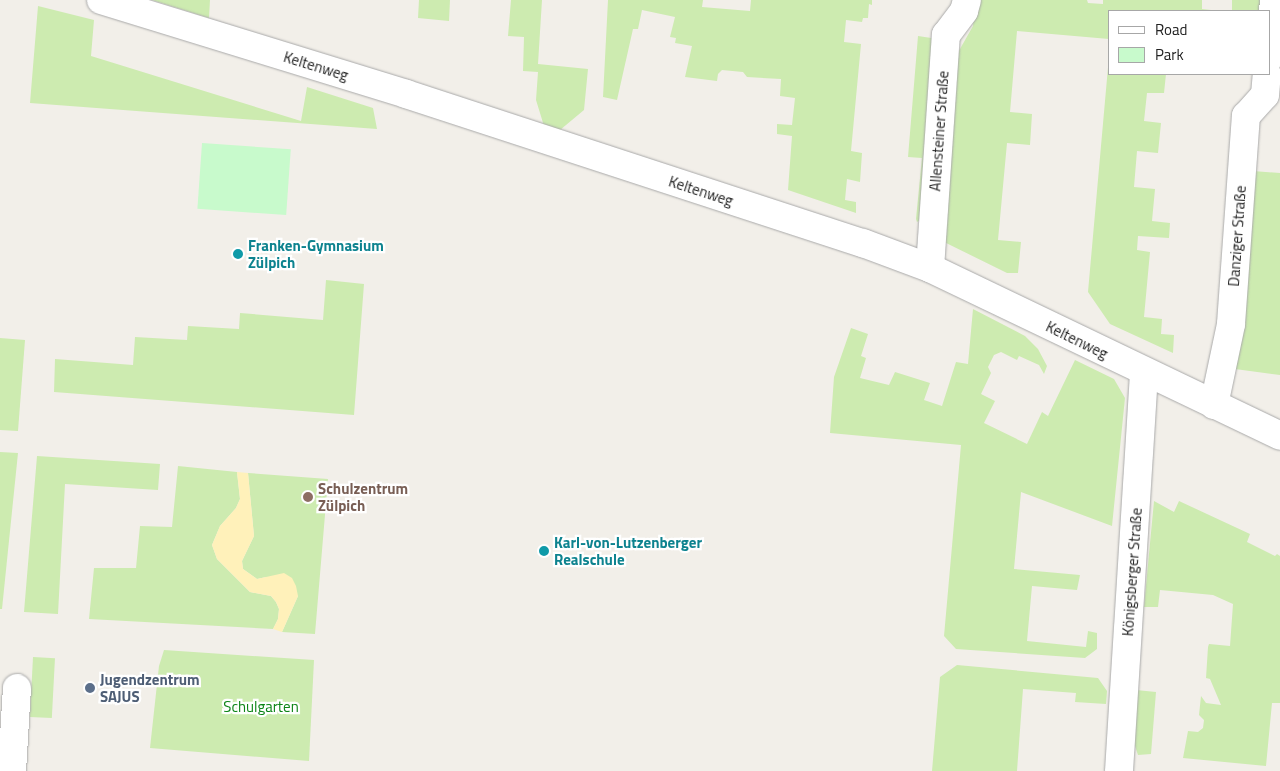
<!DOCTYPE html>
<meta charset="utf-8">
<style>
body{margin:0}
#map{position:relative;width:1280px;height:771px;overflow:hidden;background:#f2efe9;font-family:"Titillium Web",sans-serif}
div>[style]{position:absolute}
.grass>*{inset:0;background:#cdebb0;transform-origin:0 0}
.sand>*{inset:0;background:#fff1ba}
.park>*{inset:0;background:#c8facc;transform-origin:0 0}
.roads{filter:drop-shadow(0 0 1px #a9a9a9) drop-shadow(0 0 1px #a9a9a9)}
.street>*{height:28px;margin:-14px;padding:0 14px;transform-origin:14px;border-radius:14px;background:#fff}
.dots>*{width:14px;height:14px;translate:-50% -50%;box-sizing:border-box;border:2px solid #fff;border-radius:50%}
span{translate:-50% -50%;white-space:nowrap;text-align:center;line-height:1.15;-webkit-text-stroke:4.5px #fff;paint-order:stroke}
.street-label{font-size:15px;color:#222}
.culture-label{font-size:15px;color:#0d838f;font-weight:700}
.left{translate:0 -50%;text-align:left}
.education-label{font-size:15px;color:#785e54;font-weight:700}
.service-label{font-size:15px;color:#4e5e75;font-weight:700}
.park-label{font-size:15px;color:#0c8416}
.legend{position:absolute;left:1108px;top:10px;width:162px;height:65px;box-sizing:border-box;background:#fff;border:1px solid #a7a7a7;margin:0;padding:6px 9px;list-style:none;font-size:15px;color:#222}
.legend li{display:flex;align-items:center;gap:10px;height:25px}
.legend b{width:25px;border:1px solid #a7a7a7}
</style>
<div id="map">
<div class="grass">
<div style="clip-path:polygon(152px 0,210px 0,209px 18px)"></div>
<div style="clip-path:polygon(419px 0,450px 0,449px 21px,418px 18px)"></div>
<div style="clip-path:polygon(511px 0,542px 0,538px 64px,588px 69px,584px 110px,560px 130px,544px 126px,536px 100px,538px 72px,523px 71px,524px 37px,508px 36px)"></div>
<div style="clip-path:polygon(608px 0,703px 0,702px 7px,750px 11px,751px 0,872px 0,872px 5px,869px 4px,868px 18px,863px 18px,862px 22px,846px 20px,844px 42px,861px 44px,851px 151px,862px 153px,860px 182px,847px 179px,845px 200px,856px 202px,856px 213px,788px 190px,792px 136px,777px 134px,777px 124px,792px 125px,795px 98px,780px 96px,781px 79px,747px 77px,743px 72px,722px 70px,718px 74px,717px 81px,685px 77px,692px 46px,675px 43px,676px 38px,670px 37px,675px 17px,642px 10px,638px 29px,633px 29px,617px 100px,603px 97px)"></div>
<div style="clip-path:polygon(975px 0,1087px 0,1088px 3px,1103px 4px,1103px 0,1202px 0,1202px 9px,1220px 11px,1109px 11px,1109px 39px,1017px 31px,1010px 112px,1032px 114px,1030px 145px,1007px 143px,998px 240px,1021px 242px,1018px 273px,1007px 273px,940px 240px,956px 56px,973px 26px)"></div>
<div style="left:1232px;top:0;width:30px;height:11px"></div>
<div style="clip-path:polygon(38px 6px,94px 20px,91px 56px,301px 121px,307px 87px,373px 108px,377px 129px,30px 103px)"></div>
<div style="clip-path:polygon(918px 36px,938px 39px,923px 218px,917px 222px,916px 219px,922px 158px,908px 157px)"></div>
<div style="clip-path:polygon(1109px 56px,1109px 74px,1166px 74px,1164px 93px,1147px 93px,1144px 121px,1161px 123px,1158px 153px,1137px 151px,1134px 187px,1155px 189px,1152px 221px,1170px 223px,1169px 238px,1138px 236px,1137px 250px,1150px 252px,1144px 317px,1162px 319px,1161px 334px,1174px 335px,1173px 353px,1110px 324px,1088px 292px)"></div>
<div style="clip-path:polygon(1253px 171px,1280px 173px,1280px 375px,1235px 369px)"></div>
<div style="clip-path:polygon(326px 280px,364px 284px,354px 415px,54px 392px,55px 359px,133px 365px,135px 337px,187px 340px,188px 326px,239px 329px,240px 313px,323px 320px)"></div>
<div style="clip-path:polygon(973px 309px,1025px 336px,1038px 349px,1047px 366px,1044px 374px,1039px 365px,1019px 356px,1017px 360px,1001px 352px,994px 355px,988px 367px,991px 373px,981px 394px,995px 401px,984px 423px,1027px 444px,1042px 412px,1048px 416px,1075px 360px,1114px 379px,1125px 398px,1112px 526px,1021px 492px,1014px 569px,1080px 575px,1077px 590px,1032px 586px,1027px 641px,1086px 647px,1088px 631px,1097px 633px,1097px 649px,1085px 658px,956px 649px,944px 636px,961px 445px,830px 433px,834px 377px,851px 328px,868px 334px,861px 356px,866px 358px,860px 378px,889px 385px,895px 372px,930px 383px,924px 400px,942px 406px,956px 362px,968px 364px)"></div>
<div style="clip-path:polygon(0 338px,25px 340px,18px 431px,0 430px)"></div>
<div style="clip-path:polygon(0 452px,18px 453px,2px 609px,0 609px)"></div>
<div style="clip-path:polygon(37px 456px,160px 464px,158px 490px,65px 484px,58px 614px,24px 612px)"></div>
<div style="clip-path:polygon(178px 466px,237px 472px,240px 499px,236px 508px,220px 526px,212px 545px,217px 559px,250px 592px,271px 596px,276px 602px,279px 609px,278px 619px,273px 629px,89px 619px,94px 568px,136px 568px,140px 526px,172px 527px)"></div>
<div style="clip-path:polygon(248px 473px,328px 479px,315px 634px,282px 632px,298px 596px,266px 577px,257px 579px,243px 569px,242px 561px,254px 536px)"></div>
<div style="clip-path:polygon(1154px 501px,1174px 512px,1179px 501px,1250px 534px,1247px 542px,1275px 556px,1277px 554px,1280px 556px,1280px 703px,1272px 703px,1266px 766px,1183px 758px,1188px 731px,1198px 732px,1203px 728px,1204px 720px,1199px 715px,1201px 696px,1206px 703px,1221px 705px,1210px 679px,1206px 678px,1208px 647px,1209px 644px,1230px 646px,1233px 604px,1213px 595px,1160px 590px,1158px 607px,1144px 607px)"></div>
<div style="clip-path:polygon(164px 650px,314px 660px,309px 761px,150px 748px,159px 666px)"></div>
<div style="left:33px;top:657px;width:22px;height:60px;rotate:3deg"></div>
<div style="clip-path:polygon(957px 665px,1098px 678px,1107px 691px,1106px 704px,1075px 702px,1076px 693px,1023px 689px,1017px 771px,932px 771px,940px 677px)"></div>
<div style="clip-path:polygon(1136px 690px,1156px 692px,1151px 754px,1138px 755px,1132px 737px)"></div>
</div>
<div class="sand">
<div style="clip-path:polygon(237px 472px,248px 473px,254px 536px,242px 561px,243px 569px,257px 579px,284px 573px,292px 578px,296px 586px,298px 596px,282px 632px,273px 629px,278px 619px,279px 609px,276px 602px,271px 596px,250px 592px,217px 559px,212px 545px,220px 526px,236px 508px,240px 499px)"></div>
</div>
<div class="park">
<div style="left:202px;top:143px;width:89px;height:66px;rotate:4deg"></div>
</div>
<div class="roads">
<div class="street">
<div style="left:101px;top:0;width:319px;rotate:17.1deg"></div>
<div style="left:406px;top:94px;width:481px;rotate:18.1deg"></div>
<div style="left:863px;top:243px;width:72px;rotate:20.5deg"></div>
<div style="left:930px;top:268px;width:388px;rotate:25.6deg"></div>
<div style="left:1269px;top:58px;width:58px;rotate:-85.1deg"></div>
<div style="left:930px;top:268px;width:234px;rotate:-86.1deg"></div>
<div style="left:946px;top:35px;width:30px;rotate:-53deg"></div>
<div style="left:964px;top:11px;width:11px;rotate:-75deg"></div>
<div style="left:1214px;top:405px;width:83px;rotate:-78.1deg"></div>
<div style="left:1231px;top:324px;width:209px;rotate:-85.9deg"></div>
<div style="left:1246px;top:116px;width:28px;rotate:-48deg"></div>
<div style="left:1265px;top:95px;width:21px;rotate:-85deg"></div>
<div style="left:12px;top:771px;width:83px;rotate:-86.6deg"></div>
<div style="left:1119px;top:771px;width:400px;rotate:-86.4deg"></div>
</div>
</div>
<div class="dots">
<div style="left:238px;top:254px;background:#0f9aa8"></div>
<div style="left:308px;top:497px;background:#8d6e63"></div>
<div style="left:544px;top:551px;background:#0f9aa8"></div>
<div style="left:90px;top:688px;background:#5c6f8a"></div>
</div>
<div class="street-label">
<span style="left:316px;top:66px;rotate:17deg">Keltenweg</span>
<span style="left:939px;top:131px;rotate:-86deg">Allensteiner Straße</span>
<span style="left:701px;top:191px;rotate:18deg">Keltenweg</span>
<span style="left:1237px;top:236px;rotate:-86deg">Danziger Straße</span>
<span style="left:1077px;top:340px;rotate:26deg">Keltenweg</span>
<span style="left:1132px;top:572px;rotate:-86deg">Königsberger Straße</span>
</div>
<div class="culture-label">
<span class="left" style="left:248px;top:254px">Franken-Gymnasium<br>Zülpich</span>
<span class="left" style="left:554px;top:551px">Karl-von-Lutzenberger<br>Realschule</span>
</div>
<div class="education-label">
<span class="left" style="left:318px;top:497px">Schulzentrum<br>Zülpich</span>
</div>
<div class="service-label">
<span class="left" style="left:100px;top:688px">Jugendzentrum<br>SAJUS</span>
</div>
<div class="park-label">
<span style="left:261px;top:707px">Schulgarten</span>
</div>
<ul class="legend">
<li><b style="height:6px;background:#fff"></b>Road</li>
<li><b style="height:14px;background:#c8facc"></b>Park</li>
</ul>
</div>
